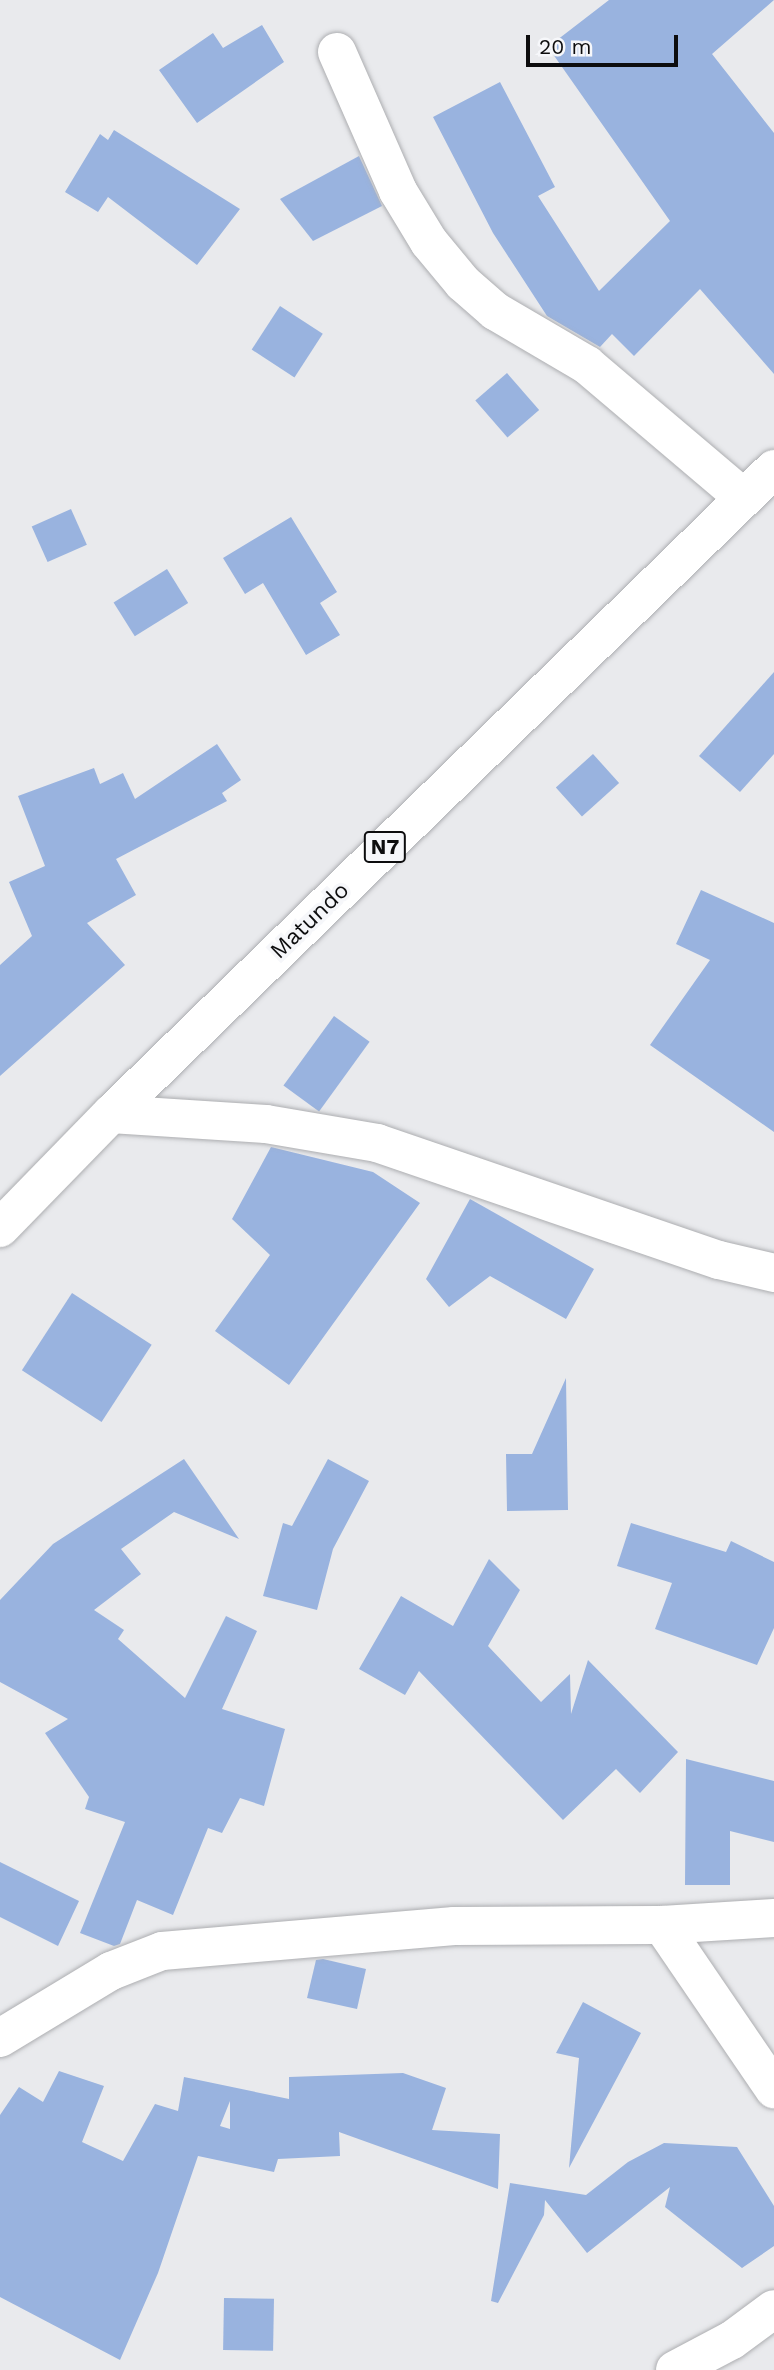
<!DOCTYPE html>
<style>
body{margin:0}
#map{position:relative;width:774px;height:2370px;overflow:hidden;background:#e9eaed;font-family:"Work Sans",sans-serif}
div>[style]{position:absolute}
.building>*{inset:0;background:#99b3df;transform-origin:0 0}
.roads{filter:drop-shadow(0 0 2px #adaeb1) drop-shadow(0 0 2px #adaeb1)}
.street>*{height:38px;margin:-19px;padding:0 19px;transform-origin:19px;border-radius:19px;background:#fff}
.primary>*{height:38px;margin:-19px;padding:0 19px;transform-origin:19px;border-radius:19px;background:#fff}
span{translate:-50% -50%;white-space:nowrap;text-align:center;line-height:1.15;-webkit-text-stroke:7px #f6f7fa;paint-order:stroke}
.shield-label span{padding:2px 5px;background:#f6f7fa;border:2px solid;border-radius:5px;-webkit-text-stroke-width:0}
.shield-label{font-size:21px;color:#0d0d0e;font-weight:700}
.street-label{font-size:23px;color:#0d0d0e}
.scale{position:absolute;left:526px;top:35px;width:152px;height:32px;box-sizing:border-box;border:4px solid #0d0d0e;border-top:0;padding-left:9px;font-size:21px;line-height:24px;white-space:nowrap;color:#0d0d0e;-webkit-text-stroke:5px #f6f7fa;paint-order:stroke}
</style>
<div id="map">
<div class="building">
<div style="clip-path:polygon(609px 0,774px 0,712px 54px,774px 133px,774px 374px,700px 289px,634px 356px,612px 334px,600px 347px,547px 316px,493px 233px,433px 117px,500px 82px,555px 187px,538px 196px,599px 291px,670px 221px,548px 47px)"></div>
<div style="clip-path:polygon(262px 25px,284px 62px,197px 123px,159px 70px,213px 33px,223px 48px)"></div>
<div style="clip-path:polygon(114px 130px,240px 209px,197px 265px,108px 197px,98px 212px,65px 192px,100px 134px,108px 140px)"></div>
<div style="clip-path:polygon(359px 156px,382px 206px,313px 241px,280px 199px)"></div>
<div style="left:280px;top:306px;width:51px;height:52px;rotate:33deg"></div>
<div style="left:507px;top:373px;width:49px;height:42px;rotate:49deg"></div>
<div style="left:71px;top:509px;width:39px;height:43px;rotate:66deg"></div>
<div style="clip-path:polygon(291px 517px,337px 592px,320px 603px,340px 635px,306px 655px,263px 583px,245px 594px,223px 558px)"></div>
<div style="left:167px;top:569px;width:40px;height:63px;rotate:58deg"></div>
<div style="clip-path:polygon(774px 672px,774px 754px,740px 792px,699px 756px)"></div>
<div style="clip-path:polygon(217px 744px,241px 780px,222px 793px,227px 801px,116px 859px,136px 895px,87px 923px,125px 965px,0 1076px,0 965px,32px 936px,9px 882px,45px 866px,18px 796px,94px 768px,100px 784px,123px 773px,135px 799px)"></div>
<div style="left:593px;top:754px;width:39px;height:50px;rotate:48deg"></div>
<div style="clip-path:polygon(701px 890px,774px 923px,774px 1132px,650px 1045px,710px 960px,676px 944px)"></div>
<div style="left:334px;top:1016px;width:44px;height:86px;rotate:36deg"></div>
<div style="clip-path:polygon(271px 1147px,373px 1172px,420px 1203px,289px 1385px,215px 1331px,270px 1255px,232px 1219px)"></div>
<div style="clip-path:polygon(470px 1199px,594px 1269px,566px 1319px,490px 1276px,449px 1307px,426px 1279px)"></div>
<div style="left:72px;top:1293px;width:95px;height:92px;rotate:33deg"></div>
<div style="clip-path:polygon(566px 1378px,568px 1510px,507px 1511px,506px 1454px,532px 1454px)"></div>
<div style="clip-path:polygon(184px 1459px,239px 1539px,174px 1512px,121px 1549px,141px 1574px,94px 1610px,124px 1630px,118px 1639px,185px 1698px,226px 1616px,257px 1631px,222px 1709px,285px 1729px,264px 1806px,240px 1798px,222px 1833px,208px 1828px,173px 1915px,137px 1900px,120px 1944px,114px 1946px,80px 1933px,125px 1822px,85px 1809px,89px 1797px,45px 1733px,68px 1719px,0 1682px,0 1600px,53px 1544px)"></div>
<div style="clip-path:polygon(328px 1459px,369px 1481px,333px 1549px,317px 1610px,263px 1596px,283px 1523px,292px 1526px)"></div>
<div style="clip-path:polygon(631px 1523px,726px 1552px,731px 1541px,774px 1562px,774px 1628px,757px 1665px,655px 1629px,672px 1583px,617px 1566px)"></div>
<div style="clip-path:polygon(489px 1559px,520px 1590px,488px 1646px,541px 1702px,570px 1674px,571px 1714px,588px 1660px,678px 1752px,640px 1793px,616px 1769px,563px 1820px,419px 1671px,405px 1695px,359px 1669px,401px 1596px,453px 1626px)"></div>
<div style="clip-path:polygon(686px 1759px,774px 1781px,774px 1842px,730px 1831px,730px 1885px,685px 1885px)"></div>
<div style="clip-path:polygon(0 1862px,79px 1901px,58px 1946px,0 1917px)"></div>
<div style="clip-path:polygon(323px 1959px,366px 1969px,357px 2009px,307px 1998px,316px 1960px)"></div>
<div style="clip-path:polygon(583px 2002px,641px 2033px,569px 2168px,579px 2058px,556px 2053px)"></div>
<div style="clip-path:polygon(evenodd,59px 2071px,104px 2086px,82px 2142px,123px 2161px,155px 2104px,178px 2111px,184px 2077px,289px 2099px,289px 2077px,403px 2073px,446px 2088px,432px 2130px,500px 2134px,498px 2189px,339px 2132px,340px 2156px,278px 2159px,274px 2172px,198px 2156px,158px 2273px,120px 2360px,0 2297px,0 2115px,19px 2087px,43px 2102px,59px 2071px,230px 2101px,230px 2129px,220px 2126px,230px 2101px)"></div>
<div style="clip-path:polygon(664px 2143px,737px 2147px,774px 2206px,774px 2246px,742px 2268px,665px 2207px,670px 2187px,587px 2253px,545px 2200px,544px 2215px,498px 2303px,491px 2301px,510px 2183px,586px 2195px,628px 2162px)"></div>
<div style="left:224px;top:2298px;width:50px;height:52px;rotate:1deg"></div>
</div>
<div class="roads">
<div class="street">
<div style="left:337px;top:52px;width:152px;rotate:66.3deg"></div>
<div style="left:398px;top:191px;width:60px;rotate:58.7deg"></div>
<div style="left:429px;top:242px;width:53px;rotate:50.3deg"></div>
<div style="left:463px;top:283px;width:43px;rotate:41.2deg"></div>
<div style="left:495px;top:311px;width:107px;rotate:30.4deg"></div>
<div style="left:587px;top:365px;width:206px;rotate:40.3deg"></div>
<div style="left:111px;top:1114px;width:155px;rotate:3.7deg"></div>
<div style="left:266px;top:1124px;width:113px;rotate:9.7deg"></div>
<div style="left:377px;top:1143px;width:361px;rotate:18.9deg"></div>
<div style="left:719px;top:1260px;width:57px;rotate:13.3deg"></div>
<div style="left:662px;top:1925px;width:199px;rotate:55.7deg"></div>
<div style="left:0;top:2038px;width:130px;rotate:-31.1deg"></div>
<div style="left:111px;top:1971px;width:55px;rotate:-21.4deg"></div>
<div style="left:162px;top:1951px;width:293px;rotate:-4.9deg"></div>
<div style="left:454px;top:1926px;width:208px;rotate:-0.3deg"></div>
<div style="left:662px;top:1925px;width:112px;rotate:-3.6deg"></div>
<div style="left:675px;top:2370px;width:64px;rotate:-27.8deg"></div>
<div style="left:732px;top:2340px;width:52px;rotate:-36.4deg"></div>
</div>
<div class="primary">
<div style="left:0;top:1228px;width:159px;rotate:-45.8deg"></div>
<div style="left:111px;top:1114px;width:925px;rotate:-44.21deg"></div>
</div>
</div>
<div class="shield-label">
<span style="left:385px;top:847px">N7</span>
</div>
<div class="street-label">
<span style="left:310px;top:921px;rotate:-44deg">Matundo</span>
</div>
<div class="scale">20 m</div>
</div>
